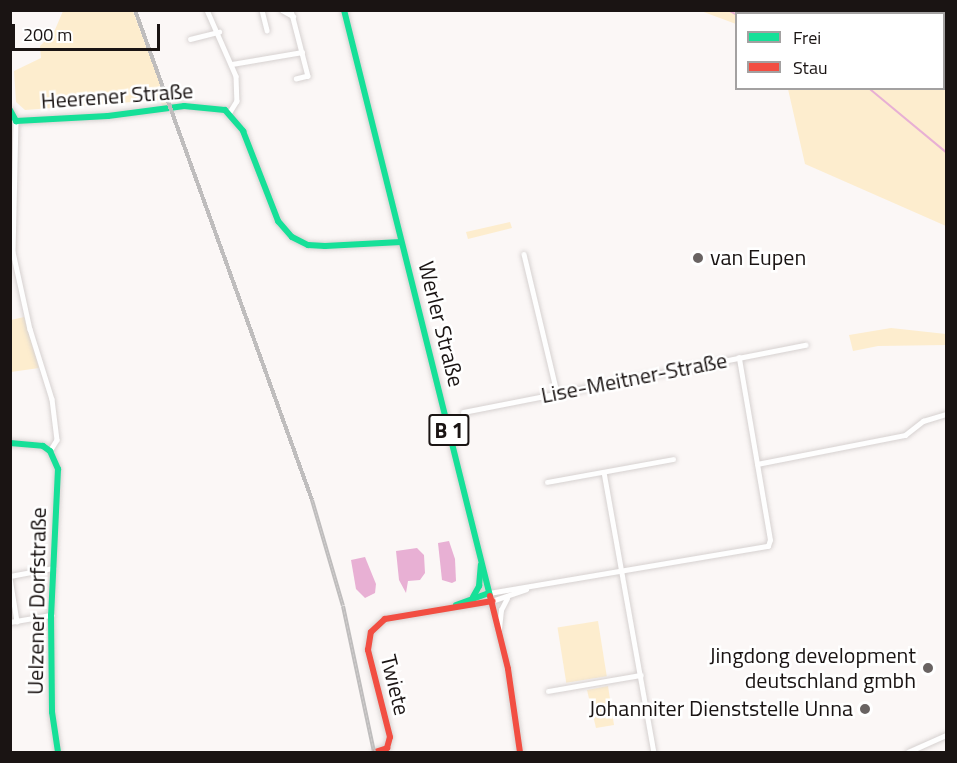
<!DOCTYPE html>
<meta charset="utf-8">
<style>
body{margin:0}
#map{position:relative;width:957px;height:763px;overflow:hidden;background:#fbf7f6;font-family:"Titillium Web",sans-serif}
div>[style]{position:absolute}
.green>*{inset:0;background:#fdedce;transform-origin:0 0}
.water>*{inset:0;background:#e8b0d4}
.stream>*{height:1.5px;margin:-0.75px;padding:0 0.75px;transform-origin:0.75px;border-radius:0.75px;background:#e8b0d4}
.roads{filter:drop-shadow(0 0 2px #d6d1d0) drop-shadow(0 0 2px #d6d1d0)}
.street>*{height:4.5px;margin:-2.25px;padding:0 2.25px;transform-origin:2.25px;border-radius:2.25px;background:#fefefe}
.fast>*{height:6px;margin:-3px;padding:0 3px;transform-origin:3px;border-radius:3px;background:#16e098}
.jam>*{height:6px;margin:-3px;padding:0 3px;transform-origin:3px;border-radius:3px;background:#f24e42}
.rail>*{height:4px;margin-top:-2px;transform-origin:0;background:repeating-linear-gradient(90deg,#fff 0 4.5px,#bfbdbd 0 9px);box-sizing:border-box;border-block:2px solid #bfbdbd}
.dots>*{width:16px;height:16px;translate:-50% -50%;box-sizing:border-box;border:3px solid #fff;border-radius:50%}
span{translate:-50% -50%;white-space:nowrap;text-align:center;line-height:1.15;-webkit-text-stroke:5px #fff;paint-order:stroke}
.shield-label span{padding:2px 4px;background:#fff;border:2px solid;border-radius:4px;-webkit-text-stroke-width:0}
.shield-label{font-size:21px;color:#1a1413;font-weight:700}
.street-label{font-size:22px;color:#1a1413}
.poi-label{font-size:22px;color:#1a1413}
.left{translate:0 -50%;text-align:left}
.right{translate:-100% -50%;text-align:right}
.frame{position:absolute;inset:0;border:12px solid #1a1413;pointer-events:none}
.legend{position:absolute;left:735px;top:12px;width:210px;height:78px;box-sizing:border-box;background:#fff;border:2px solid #a3a1a1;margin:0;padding:8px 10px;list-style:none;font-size:18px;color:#1a1413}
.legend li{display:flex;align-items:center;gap:12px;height:30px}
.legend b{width:30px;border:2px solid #a3a1a1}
.scale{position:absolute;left:12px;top:24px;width:148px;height:27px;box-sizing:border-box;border:3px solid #1a1413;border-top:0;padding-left:8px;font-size:18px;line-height:21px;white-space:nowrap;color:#1a1413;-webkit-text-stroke:4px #fff;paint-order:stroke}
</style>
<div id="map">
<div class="green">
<div style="clip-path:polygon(63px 11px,133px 11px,169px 108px,165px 109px,159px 100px,25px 110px,16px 102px,14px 71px,41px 58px,40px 46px,54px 32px)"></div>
<div style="clip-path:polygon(701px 11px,946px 11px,946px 226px,805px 164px,788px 89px,944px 88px,944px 14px,736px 14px,736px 24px)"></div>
<div style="clip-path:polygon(510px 222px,512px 228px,468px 239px,466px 232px)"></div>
<div style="clip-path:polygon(24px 317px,39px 368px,11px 372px,11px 320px)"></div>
<div style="clip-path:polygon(891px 328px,946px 334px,946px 345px,878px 346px,853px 351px,849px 335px)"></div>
<div style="left:598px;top:621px;width:56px;height:41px;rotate:81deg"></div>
<div style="clip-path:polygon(608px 686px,614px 725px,596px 728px,587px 690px)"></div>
</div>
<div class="water">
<div style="clip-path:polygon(449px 541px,455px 559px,456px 581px,452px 583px,442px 580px,438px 543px)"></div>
<div style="clip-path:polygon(417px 548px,424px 555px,425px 573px,420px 580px,408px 581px,406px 593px,399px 580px,396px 551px)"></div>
<div style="clip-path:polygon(365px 557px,376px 584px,375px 593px,365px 598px,356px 589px,351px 560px)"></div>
</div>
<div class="stream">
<div style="left:728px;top:10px;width:9px;rotate:27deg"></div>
<div style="left:869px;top:88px;width:100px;rotate:39.7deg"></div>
</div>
<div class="roads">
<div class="street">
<div style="left:207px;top:10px;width:72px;rotate:66.3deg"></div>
<div style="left:236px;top:76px;width:25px;rotate:88deg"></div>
<div style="left:237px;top:101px;width:13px;rotate:122deg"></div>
<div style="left:262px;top:10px;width:21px;rotate:76deg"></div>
<div style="left:282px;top:10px;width:13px;rotate:29deg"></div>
<div style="left:291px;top:10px;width:68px;rotate:75.6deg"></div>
<div style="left:308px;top:76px;width:12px;rotate:166deg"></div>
<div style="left:190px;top:39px;width:30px;rotate:-14deg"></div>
<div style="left:232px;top:64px;width:71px;rotate:-9.7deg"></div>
<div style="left:16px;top:121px;width:131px;rotate:91.3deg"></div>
<div style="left:13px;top:252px;width:79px;rotate:77.6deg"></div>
<div style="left:30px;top:329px;width:73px;rotate:72.6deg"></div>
<div style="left:52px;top:399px;width:41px;rotate:83deg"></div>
<div style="left:57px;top:440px;width:13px;rotate:122deg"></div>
<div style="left:524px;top:254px;width:143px;rotate:76.6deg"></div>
<div style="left:463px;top:412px;width:349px;rotate:-11.1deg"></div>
<div style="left:757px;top:464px;width:151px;rotate:-11.1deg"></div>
<div style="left:905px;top:435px;width:23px;rotate:-38deg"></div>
<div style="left:923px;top:421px;width:24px;rotate:-17deg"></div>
<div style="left:604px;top:472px;width:284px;rotate:79.9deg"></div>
<div style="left:547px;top:482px;width:128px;rotate:-10.3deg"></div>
<div style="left:10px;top:576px;width:44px;rotate:-10.5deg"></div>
<div style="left:10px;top:578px;width:44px;rotate:80.8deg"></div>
<div style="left:489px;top:593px;width:283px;rotate:-9.6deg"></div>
<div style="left:768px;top:546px;width:6px;rotate:-72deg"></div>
<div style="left:770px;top:540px;width:185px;rotate:-99.7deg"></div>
<div style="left:492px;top:601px;width:36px;rotate:-19deg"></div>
<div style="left:10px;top:622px;width:42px;rotate:-9.7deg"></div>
<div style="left:499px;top:629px;width:19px;rotate:-84deg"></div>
<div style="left:501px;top:610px;width:13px;rotate:-63deg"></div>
<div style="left:548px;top:691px;width:94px;rotate:-9.8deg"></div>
<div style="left:908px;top:752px;width:42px;rotate:-24.1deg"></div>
</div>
<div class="fast">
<div style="left:344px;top:10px;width:604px;rotate:76.01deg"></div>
<div style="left:10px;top:110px;width:13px;rotate:61deg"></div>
<div style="left:16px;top:121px;width:92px;rotate:-3.1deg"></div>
<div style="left:108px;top:116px;width:77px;rotate:-7.5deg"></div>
<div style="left:184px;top:106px;width:41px;rotate:5.6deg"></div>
<div style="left:225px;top:110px;width:28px;rotate:49deg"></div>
<div style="left:243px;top:131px;width:97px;rotate:68.7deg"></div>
<div style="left:278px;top:221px;width:21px;rotate:49deg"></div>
<div style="left:292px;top:237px;width:18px;rotate:27deg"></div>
<div style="left:308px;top:245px;width:17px;rotate:3deg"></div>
<div style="left:325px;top:246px;width:76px;rotate:-3deg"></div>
<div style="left:10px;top:443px;width:33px;rotate:5deg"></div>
<div style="left:43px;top:446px;width:9px;rotate:36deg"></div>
<div style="left:50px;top:451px;width:20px;rotate:66deg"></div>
<div style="left:58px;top:469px;width:146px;rotate:92.7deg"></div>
<div style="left:51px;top:615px;width:97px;rotate:89.4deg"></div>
<div style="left:52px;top:712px;width:40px;rotate:81.5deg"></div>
<div style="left:473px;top:597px;width:13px;rotate:-61deg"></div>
<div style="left:479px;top:586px;width:21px;rotate:-85deg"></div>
<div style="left:456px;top:605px;width:35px;rotate:-20deg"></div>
</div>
<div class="jam">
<div style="left:490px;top:596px;width:75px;rotate:76.1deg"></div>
<div style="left:508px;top:669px;width:84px;rotate:81.8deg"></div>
<div style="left:375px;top:752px;width:13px;rotate:-18deg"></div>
<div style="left:387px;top:748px;width:11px;rotate:-75deg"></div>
<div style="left:390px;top:737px;width:90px;rotate:-104.2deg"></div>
<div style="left:368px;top:650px;width:18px;rotate:-81deg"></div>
<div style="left:371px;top:632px;width:19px;rotate:-43deg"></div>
<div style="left:385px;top:619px;width:109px;rotate:-9.5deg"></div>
</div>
</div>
<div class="rail">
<div style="left:135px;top:10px;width:521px;rotate:70.14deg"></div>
<div style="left:312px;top:500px;width:110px;rotate:73.7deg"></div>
<div style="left:343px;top:606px;width:149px;rotate:78deg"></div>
</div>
<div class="dots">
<div style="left:698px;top:258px;background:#696362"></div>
<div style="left:928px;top:668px;background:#696362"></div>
<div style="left:865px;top:709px;background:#696362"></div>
</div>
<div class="shield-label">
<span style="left:449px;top:430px">B 1</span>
</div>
<div class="street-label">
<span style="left:117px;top:96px;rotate:-4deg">Heerener Straße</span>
<span style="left:441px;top:324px;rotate:76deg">Werler Straße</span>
<span style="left:634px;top:378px;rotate:-11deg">Lise-Meitner-Straße</span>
<span style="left:37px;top:601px;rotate:-89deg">Uelzener Dorfstraße</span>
<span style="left:395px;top:685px;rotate:76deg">Twiete</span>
</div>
<div class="poi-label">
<span class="left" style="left:710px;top:258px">van Eupen</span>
<span class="right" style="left:916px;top:668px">Jingdong development<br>deutschland gmbh</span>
<span class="right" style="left:853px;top:709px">Johanniter Dienststelle Unna</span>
</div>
<div class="frame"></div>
<ul class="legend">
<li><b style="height:8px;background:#16e098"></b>Frei</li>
<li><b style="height:8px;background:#f24e42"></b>Stau</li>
</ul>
<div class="scale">200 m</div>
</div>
